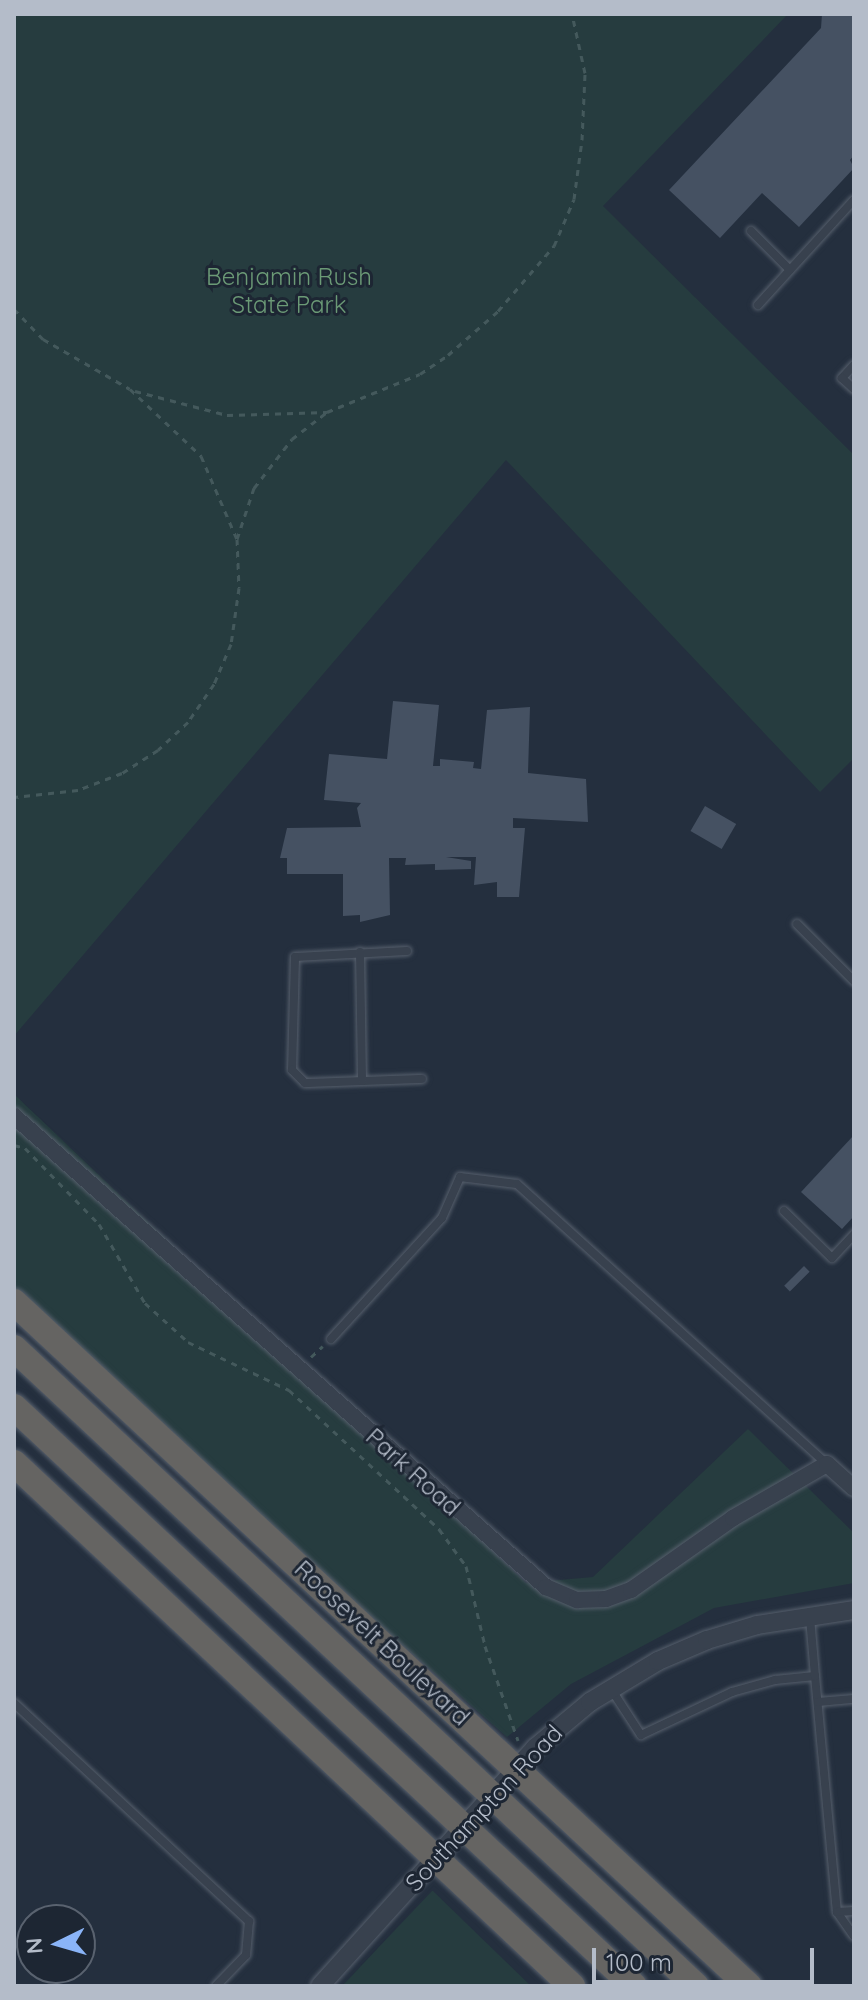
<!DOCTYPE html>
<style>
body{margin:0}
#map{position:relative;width:868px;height:2000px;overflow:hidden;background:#242f3e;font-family:Quicksand,sans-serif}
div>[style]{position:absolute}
.green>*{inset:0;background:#263c3f}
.building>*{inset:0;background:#455162;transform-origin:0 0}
.path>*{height:3px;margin-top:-1.5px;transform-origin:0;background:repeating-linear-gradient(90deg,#44595c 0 6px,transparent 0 12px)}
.roads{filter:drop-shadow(0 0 2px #565f6c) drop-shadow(0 0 2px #565f6c)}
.service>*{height:8px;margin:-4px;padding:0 4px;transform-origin:4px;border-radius:4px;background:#38414e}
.minor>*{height:16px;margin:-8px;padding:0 8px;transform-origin:8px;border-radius:8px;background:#38414e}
.tertiary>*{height:18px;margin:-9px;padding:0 9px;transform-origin:9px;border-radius:9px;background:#38414e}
.trunk>*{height:26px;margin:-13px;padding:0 13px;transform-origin:13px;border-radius:13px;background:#656462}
span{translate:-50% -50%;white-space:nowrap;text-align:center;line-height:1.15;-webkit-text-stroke:6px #1d2633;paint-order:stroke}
.park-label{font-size:24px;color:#6b9a76}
.street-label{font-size:24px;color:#b4bcc9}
.frame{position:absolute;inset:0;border:16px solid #b4bcc9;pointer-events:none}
.north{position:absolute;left:16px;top:1904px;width:80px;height:80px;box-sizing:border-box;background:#1d2633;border:2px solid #59626f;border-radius:50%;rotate:265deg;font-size:22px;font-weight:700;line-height:32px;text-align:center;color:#b4bcc9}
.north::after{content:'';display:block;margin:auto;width:28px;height:36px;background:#8ab4f8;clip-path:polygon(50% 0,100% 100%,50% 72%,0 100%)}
.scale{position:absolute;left:592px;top:1948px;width:222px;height:36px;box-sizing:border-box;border:4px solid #b4bcc9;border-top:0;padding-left:10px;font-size:24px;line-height:28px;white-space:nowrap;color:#b4bcc9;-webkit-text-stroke:6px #1d2633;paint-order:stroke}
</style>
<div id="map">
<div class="green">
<div style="clip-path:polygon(14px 14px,788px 14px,603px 206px,854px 455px,854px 758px,820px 792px,506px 460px,14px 1036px)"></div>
<div style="clip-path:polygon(14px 1094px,526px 1583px,593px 1577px,748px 1429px,854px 1533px,854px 1583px,714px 1608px,571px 1684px,507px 1737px,14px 1304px)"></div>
<div style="clip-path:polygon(432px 1891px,433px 1891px,531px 1986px,342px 1986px)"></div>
</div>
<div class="building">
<div style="clip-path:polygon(822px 14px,854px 14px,854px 155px,850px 160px,854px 168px,799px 227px,762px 193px,720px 238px,669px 190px,821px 28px)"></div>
<div style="clip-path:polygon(393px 701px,439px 705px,433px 766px,440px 766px,440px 759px,474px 762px,473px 768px,481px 769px,487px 710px,530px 707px,528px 773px,586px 779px,588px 822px,513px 818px,513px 828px,525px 828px,519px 897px,497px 897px,497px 882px,474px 885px,476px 857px,446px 857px,471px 861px,471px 869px,435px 870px,435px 864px,405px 865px,406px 858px,389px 858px,390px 915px,360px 922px,360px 915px,343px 916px,343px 874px,287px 874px,287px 858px,280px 858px,287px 828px,361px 827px,357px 808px,361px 803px,324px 800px,329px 754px,387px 759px)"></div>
<div style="left:705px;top:806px;width:36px;height:29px;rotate:30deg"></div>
<div style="clip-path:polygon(854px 1135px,854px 1216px,842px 1229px,801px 1192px)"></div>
<div style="left:804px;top:1266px;width:8px;height:28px;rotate:45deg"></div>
</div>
<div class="path">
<div style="left:14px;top:309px;width:42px;rotate:46deg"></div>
<div style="left:43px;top:339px;width:100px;rotate:29.9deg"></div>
<div style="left:130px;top:389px;width:98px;rotate:43.3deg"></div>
<div style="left:201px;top:456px;width:90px;rotate:66.6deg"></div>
<div style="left:237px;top:539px;width:49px;rotate:87.7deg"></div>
<div style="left:239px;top:588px;width:57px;rotate:98.1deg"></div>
<div style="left:231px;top:644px;width:43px;rotate:113deg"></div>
<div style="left:214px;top:684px;width:46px;rotate:124.4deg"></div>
<div style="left:188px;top:722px;width:41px;rotate:137deg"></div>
<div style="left:158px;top:750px;width:43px;rotate:147.4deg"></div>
<div style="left:122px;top:773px;width:47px;rotate:158.9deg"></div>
<div style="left:78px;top:790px;width:64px;rotate:173.8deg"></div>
<div style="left:135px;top:391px;width:95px;rotate:14.6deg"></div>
<div style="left:227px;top:415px;width:100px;rotate:-1.7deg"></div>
<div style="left:237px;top:539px;width:54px;rotate:-71.6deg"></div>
<div style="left:254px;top:488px;width:62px;rotate:-52.2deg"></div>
<div style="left:292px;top:439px;width:44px;rotate:-37.6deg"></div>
<div style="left:327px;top:412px;width:100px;rotate:-22.2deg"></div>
<div style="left:420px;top:374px;width:34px;rotate:-34deg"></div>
<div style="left:448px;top:355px;width:67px;rotate:-41.3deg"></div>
<div style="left:498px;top:311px;width:86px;rotate:-49.3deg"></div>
<div style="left:554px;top:246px;width:51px;rotate:-66.9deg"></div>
<div style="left:574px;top:199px;width:60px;rotate:-82.3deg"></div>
<div style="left:582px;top:140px;width:67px;rotate:-87.4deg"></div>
<div style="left:585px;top:73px;width:60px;rotate:-102.4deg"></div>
<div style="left:14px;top:1145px;width:11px;rotate:15deg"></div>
<div style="left:25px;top:1148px;width:106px;rotate:45.8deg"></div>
<div style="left:99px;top:1224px;width:91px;rotate:59.8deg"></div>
<div style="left:145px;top:1303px;width:58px;rotate:42.2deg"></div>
<div style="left:188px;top:1342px;width:112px;rotate:25.4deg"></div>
<div style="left:289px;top:1390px;width:205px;rotate:42.8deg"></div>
<div style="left:439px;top:1529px;width:46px;rotate:53.9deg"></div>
<div style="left:466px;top:1566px;width:82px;rotate:76.6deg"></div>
<div style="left:485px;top:1646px;width:100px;rotate:70.7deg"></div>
<div style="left:311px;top:1357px;width:16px;rotate:-43deg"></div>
</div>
<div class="roads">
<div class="service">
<div style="left:751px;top:231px;width:55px;rotate:45deg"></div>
<div style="left:758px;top:305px;width:142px;rotate:-47.6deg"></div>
<div style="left:854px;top:365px;width:18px;rotate:133deg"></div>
<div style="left:842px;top:378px;width:16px;rotate:43deg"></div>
<div style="left:797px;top:924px;width:81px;rotate:45deg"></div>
<div style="left:407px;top:951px;width:112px;rotate:176.9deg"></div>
<div style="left:295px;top:957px;width:113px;rotate:91.5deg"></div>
<div style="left:292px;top:1070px;width:18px;rotate:45deg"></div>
<div style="left:305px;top:1083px;width:117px;rotate:-2deg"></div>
<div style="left:360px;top:952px;width:129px;rotate:89.1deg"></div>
<div style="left:784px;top:1211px;width:67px;rotate:44.4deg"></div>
<div style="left:832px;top:1258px;width:33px;rotate:-47deg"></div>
<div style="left:331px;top:1339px;width:164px;rotate:-47.5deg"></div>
<div style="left:442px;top:1218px;width:45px;rotate:-66.3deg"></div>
<div style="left:460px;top:1177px;width:57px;rotate:7deg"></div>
<div style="left:517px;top:1184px;width:418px;rotate:42.1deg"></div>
<div style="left:815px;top:1676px;width:237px;rotate:84.7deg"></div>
<div style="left:837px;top:1912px;width:29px;rotate:55deg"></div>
<div style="left:611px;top:1689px;width:55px;rotate:56.9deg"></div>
<div style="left:641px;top:1735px;width:101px;rotate:-25.3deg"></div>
<div style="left:732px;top:1692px;width:45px;rotate:-15.6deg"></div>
<div style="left:775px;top:1680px;width:40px;rotate:-5.7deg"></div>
<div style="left:815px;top:1676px;width:58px;rotate:-94.9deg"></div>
<div style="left:818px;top:1702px;width:36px;rotate:-5deg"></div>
<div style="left:14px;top:1703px;width:321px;rotate:42.9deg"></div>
<div style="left:249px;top:1921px;width:34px;rotate:95deg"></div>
<div style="left:246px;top:1955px;width:43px;rotate:134.1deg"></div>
<div style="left:837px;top:1912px;width:17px;rotate:-3deg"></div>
</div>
<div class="minor">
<div style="left:14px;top:1116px;width:711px;rotate:41.52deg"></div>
<div style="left:546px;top:1587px;width:34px;rotate:23deg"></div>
<div style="left:577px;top:1600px;width:29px;rotate:-2deg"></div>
<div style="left:606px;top:1599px;width:27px;rotate:-20deg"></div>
<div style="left:631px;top:1590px;width:125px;rotate:-35.2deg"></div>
<div style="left:733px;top:1518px;width:108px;rotate:-29.9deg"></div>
<div style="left:827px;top:1464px;width:36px;rotate:42deg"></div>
</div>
<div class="tertiary">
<div style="left:320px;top:1986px;width:321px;rotate:-47.9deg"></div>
<div style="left:535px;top:1748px;width:72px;rotate:-39.9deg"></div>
<div style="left:590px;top:1702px;width:79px;rotate:-31.1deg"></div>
<div style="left:658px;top:1661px;width:53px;rotate:-23.2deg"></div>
<div style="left:707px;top:1640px;width:52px;rotate:-16.7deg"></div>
<div style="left:757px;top:1625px;width:98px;rotate:-8.8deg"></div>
</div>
<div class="trunk">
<div style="left:14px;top:1302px;width:1004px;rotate:42.94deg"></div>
<div style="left:14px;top:1348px;width:934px;rotate:43.09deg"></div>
<div style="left:14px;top:1407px;width:848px;rotate:43.04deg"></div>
<div style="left:14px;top:1463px;width:765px;rotate:43.15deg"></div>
</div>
</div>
<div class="park-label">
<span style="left:289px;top:291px">Benjamin Rush<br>State Park</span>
</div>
<div class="street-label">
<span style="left:413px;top:1472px;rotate:42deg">Park Road</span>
<span style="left:382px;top:1643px;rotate:43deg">Roosevelt Boulevard</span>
<span style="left:484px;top:1808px;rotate:-47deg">Southampton Road</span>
</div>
<div class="frame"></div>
<div class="north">N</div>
<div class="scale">100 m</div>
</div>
